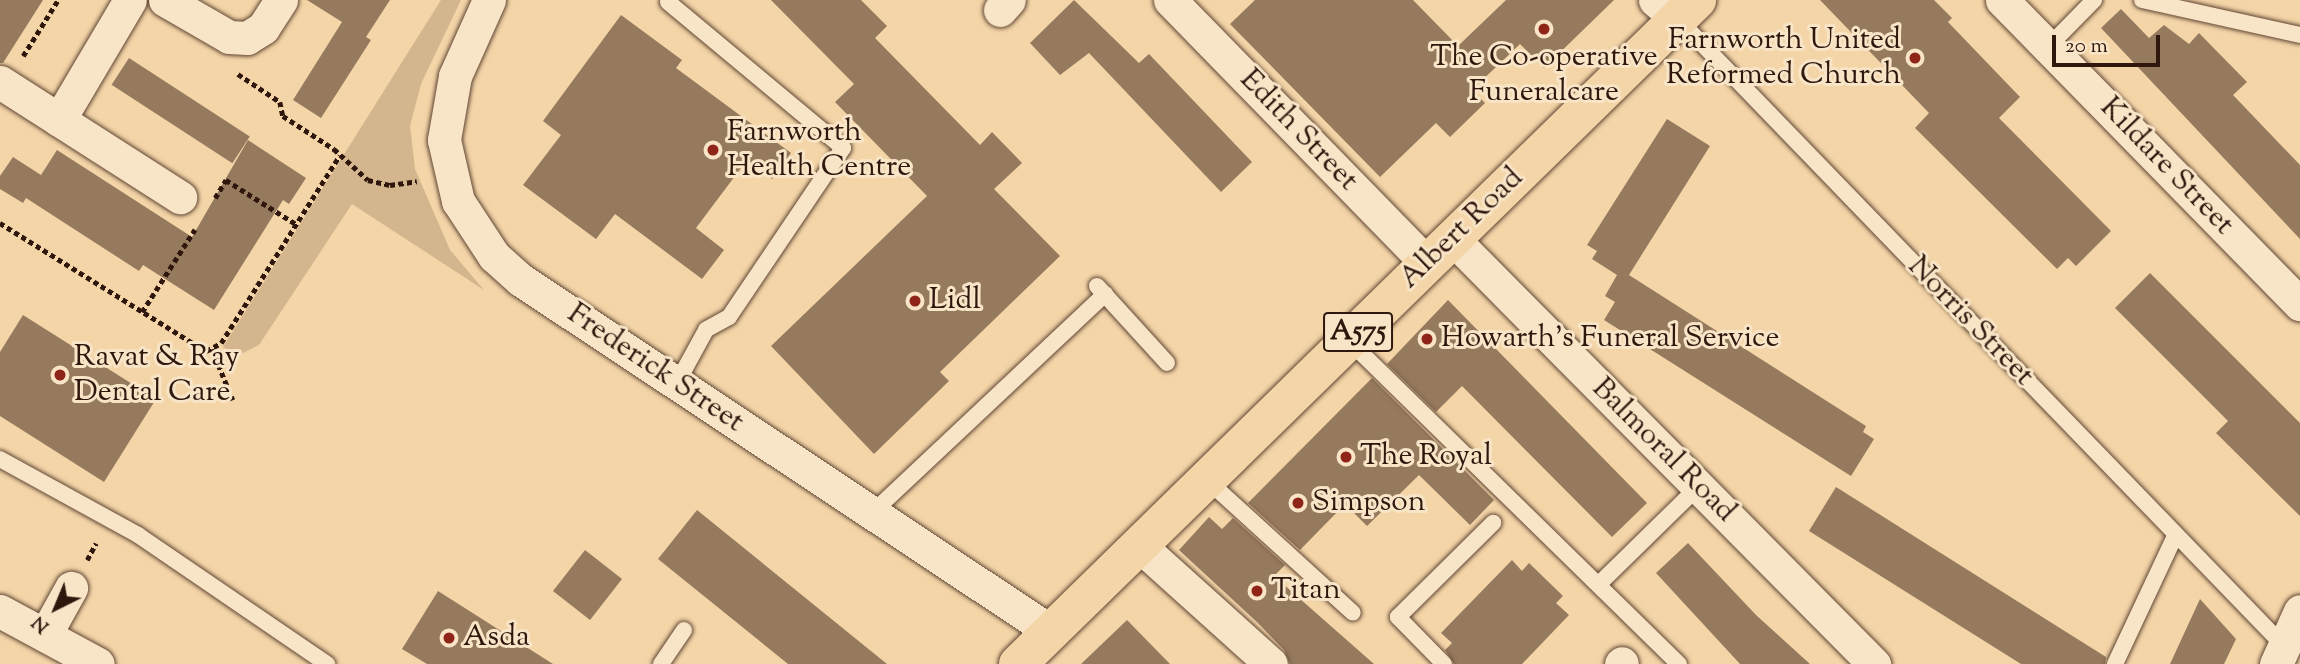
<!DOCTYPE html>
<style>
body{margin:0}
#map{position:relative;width:2300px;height:664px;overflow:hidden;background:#f4d5a8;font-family:"Sorts Mill Goudy",serif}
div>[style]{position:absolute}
.green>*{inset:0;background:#d3b58e}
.building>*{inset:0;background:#957a5e;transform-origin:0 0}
.path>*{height:4.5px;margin-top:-2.25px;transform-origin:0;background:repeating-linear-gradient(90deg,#2f170e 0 5px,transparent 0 8.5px)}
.roads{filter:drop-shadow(0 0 2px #604634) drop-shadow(0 0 2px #604634)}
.lane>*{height:16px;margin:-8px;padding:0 8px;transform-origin:8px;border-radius:8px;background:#f8e4c6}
.street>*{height:33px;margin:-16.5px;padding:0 16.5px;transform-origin:16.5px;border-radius:16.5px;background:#f8e4c6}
.primary>*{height:38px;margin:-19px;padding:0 19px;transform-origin:19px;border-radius:19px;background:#f4d5a8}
.dots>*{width:19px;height:19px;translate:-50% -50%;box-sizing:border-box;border:4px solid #f8e4c6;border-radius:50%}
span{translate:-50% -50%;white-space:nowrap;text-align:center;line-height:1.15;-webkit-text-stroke:6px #f8e4c6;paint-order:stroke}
.shield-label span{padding:2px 5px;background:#f8e4c6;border:2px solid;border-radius:5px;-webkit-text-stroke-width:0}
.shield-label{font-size:28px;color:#2f170e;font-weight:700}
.poi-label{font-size:30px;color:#2f170e}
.right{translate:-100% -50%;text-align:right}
.left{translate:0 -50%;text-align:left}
.street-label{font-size:30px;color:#2f170e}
.north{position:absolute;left:21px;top:573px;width:70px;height:70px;-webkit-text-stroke:5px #f8e4c6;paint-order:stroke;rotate:223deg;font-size:19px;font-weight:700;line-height:28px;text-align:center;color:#2f170e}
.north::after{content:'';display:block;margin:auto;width:24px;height:32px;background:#2f170e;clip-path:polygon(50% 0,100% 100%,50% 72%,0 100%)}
.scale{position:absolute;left:2052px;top:35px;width:108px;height:32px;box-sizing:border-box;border:4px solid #2f170e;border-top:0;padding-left:9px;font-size:21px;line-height:24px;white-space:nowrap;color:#2f170e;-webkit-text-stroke:5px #f8e4c6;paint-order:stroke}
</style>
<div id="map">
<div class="green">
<div style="clip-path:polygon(441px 0,461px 0,421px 84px,410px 126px,415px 169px,450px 250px,484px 290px,352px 204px,259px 345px,237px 356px,223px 347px)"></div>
</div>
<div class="building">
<div style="clip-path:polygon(0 0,43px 0,3px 63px,0 63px)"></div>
<div style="clip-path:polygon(307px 0,390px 0,366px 37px,371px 40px,321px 118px,293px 100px,342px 22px)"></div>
<div style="clip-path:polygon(771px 0,861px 0,887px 26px,875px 38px,980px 145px,992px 132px,1022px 163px,994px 189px,1060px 256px,940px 372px,949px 381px,874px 454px,771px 346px,927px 196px,835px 102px,854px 84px)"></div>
<div style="clip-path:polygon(1074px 0,1139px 63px,1149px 54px,1252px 162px,1221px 192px,1089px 53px,1060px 75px,1030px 43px)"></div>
<div style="clip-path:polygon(1255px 0,1413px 0,1458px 46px,1506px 0,1614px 0,1544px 68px,1520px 44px,1472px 90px,1485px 103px,1450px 137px,1436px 123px,1380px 177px,1230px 24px)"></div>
<div style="clip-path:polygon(1820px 0,1934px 0,1952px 18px,1948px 22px,2020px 97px,1999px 118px,2111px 231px,2076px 266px,2068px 258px,2057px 269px,1915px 128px,1929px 113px)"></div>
<div style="clip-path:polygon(2121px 9px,2149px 38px,2164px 25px,2189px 44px,2199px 33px,2247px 82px,2233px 95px,2300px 165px,2300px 239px,2101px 28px)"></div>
<div style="clip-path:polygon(621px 15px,682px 60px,676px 68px,791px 153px,772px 179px,747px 160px,696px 228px,724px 250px,702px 279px,615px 214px,596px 239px,523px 185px,561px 135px,543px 121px)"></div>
<div style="left:129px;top:58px;width:144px;height:32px;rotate:33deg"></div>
<div style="clip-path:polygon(1667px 119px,1710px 146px,1629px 275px,1866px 426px,1863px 432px,1874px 439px,1851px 476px,1604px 320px,1615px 302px,1605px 296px,1617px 275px,1592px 259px,1597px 251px,1587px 245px)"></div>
<div style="clip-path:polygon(248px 140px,306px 178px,289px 204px,283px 200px,214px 310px,143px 265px,139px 271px,26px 198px,23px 203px,0 189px,0 176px,13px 157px,41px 175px,57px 150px,192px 237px)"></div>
<div style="clip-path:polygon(2150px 273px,2300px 423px,2300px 516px,2216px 433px,2228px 421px,2115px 308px)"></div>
<div style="clip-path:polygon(1448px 300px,1647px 503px,1612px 537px,1462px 386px,1436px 412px,1387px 364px)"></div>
<div style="clip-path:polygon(23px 315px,156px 399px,104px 482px,0 416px,0 352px)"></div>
<div style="clip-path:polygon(1372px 378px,1494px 500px,1470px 525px,1419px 475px,1367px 526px,1345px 504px,1300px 550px,1248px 503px)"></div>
<div style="clip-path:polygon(1836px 487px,2106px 657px,2105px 664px,2021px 664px,1809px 531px)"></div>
<div style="clip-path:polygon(697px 510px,887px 664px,788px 664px,658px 559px)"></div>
<div style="clip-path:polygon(1209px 517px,1222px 529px,1233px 518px,1285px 565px,1274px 576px,1374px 664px,1290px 664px,1284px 650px,1258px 623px,1179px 550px)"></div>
<div style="clip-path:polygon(1688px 543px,1756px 615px,1810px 664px,1740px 664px,1656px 573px)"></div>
<div style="left:585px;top:550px;width:47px;height:52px;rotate:38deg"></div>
<div style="clip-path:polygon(1512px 560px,1522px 571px,1529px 563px,1563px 596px,1556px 603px,1569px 615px,1522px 664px,1454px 664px,1445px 650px,1452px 643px,1441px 633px)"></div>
<div style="clip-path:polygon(438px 591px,553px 664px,427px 664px,402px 649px)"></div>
<div style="clip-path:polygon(2200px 599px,2236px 639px,2224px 664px,2170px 664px)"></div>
<div style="clip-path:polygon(1127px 620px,1170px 664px,1081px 664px)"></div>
</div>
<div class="path">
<div style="left:23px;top:56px;width:66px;rotate:-58deg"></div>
<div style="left:238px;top:74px;width:50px;rotate:33.7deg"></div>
<div style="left:280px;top:102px;width:14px;rotate:78deg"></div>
<div style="left:283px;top:116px;width:61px;rotate:32.9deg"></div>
<div style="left:334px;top:149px;width:46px;rotate:42.4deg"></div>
<div style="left:368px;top:180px;width:23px;rotate:13deg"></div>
<div style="left:390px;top:185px;width:27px;rotate:-8deg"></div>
<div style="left:215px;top:198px;width:21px;rotate:-59deg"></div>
<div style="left:226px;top:180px;width:83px;rotate:32.2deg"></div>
<div style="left:0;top:223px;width:243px;rotate:31.9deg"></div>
<div style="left:206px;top:351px;width:17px;rotate:-28deg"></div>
<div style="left:221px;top:343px;width:222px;rotate:-57.7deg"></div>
<div style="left:142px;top:312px;width:98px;rotate:-57.4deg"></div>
<div style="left:212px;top:349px;width:55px;rotate:67.6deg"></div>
<div style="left:87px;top:560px;width:19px;rotate:-62deg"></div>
</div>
<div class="roads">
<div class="lane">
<div style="left:2142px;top:0;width:162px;rotate:12.5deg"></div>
<div style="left:668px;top:2px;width:228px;rotate:39.8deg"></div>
<div style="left:843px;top:148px;width:204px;rotate:124deg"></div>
<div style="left:729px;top:317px;width:26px;rotate:151deg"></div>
<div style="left:706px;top:330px;width:60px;rotate:118.7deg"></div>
<div style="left:1678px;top:19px;width:872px;rotate:45.98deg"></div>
<div style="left:2048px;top:47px;width:66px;rotate:-45.6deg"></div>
<div style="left:1097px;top:286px;width:104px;rotate:47.7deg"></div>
<div style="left:1349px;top:341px;width:462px;rotate:44.4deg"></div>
<div style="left:0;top:459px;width:158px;rotate:28.8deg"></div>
<div style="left:138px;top:535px;width:229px;rotate:34.3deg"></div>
<div style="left:1207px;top:480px;width:197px;rotate:42.3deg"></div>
<div style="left:872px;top:513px;width:320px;rotate:-43.2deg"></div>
<div style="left:1599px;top:584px;width:139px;rotate:-44.4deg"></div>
<div style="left:661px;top:664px;width:41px;rotate:-55.9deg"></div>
<div style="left:1444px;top:664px;width:66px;rotate:-134.4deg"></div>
<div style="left:1398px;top:617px;width:134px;rotate:-44.7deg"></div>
<div style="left:2115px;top:664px;width:141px;rotate:-64.9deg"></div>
</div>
<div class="street">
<div style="left:165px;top:0;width:74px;rotate:30deg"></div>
<div style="left:229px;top:37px;width:18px;rotate:3deg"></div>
<div style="left:247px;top:38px;width:19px;rotate:-32deg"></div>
<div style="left:263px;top:28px;width:33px;rotate:-57deg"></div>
<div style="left:489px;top:0;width:83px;rotate:114.1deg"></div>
<div style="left:455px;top:76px;width:65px;rotate:99.8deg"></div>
<div style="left:444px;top:140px;width:63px;rotate:77.1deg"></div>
<div style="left:458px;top:201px;width:66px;rotate:56.8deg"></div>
<div style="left:494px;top:256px;width:36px;rotate:42deg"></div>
<div style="left:521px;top:280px;width:635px;rotate:33.56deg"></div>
<div style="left:1170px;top:0;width:368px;rotate:45.7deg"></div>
<div style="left:1655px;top:0;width:30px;rotate:40deg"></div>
<div style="left:2002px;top:0;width:426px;rotate:45.6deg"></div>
<div style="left:1000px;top:10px;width:13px;rotate:-48deg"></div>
<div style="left:0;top:82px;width:214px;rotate:32.6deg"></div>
<div style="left:59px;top:120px;width:139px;rotate:-59.4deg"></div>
<div style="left:1452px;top:238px;width:600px;rotate:45.27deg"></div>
<div style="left:1140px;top:546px;width:176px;rotate:42deg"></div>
<div style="left:0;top:611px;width:111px;rotate:28.4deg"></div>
<div style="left:45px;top:635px;width:54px;rotate:-61deg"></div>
<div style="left:1621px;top:664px;width:1px;rotate:-45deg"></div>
<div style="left:2276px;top:664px;width:58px;rotate:-65.6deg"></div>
</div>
<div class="primary">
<div style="left:1018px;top:664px;width:950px;rotate:-44.36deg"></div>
</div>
</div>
<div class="dots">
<div style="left:1544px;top:29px;background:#8f2418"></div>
<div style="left:1915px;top:58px;background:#8f2418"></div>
<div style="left:713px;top:150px;background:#8f2418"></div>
<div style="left:915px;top:301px;background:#8f2418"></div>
<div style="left:1427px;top:339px;background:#8f2418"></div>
<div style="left:60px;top:375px;background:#8f2418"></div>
<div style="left:1346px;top:457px;background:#8f2418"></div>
<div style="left:1298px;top:503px;background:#8f2418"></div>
<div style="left:1257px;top:591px;background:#8f2418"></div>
<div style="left:449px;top:638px;background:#8f2418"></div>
</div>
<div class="shield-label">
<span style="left:1358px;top:332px">A575</span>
</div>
<div class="poi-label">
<span class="right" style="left:1901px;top:58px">Farnworth United<br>Reformed Church</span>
<span style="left:1544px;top:75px">The Co-operative<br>Funeralcare</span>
<span class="left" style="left:727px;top:150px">Farnworth<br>Health Centre</span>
<span class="left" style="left:929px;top:301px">Lidl</span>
<span class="left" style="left:1441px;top:339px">Howarth's Funeral Service</span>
<span class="left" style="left:74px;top:375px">Ravat &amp; Ray<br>Dental Care</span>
<span class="left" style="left:1360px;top:457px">The Royal</span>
<span class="left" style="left:1312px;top:503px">Simpson</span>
<span class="left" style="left:1271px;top:591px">Titan</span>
<span class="left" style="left:463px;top:638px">Asda</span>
</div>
<div class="street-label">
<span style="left:1298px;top:131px;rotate:46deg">Edith Street</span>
<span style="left:2166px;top:167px;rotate:46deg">Kildare Street</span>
<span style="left:1462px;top:229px;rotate:-44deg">Albert Road</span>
<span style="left:1970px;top:322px;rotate:46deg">Norris Street</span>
<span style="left:655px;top:369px;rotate:34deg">Frederick Street</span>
<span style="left:1663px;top:451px;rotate:45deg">Balmoral Road</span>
</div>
<div class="north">N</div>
<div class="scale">20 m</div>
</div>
